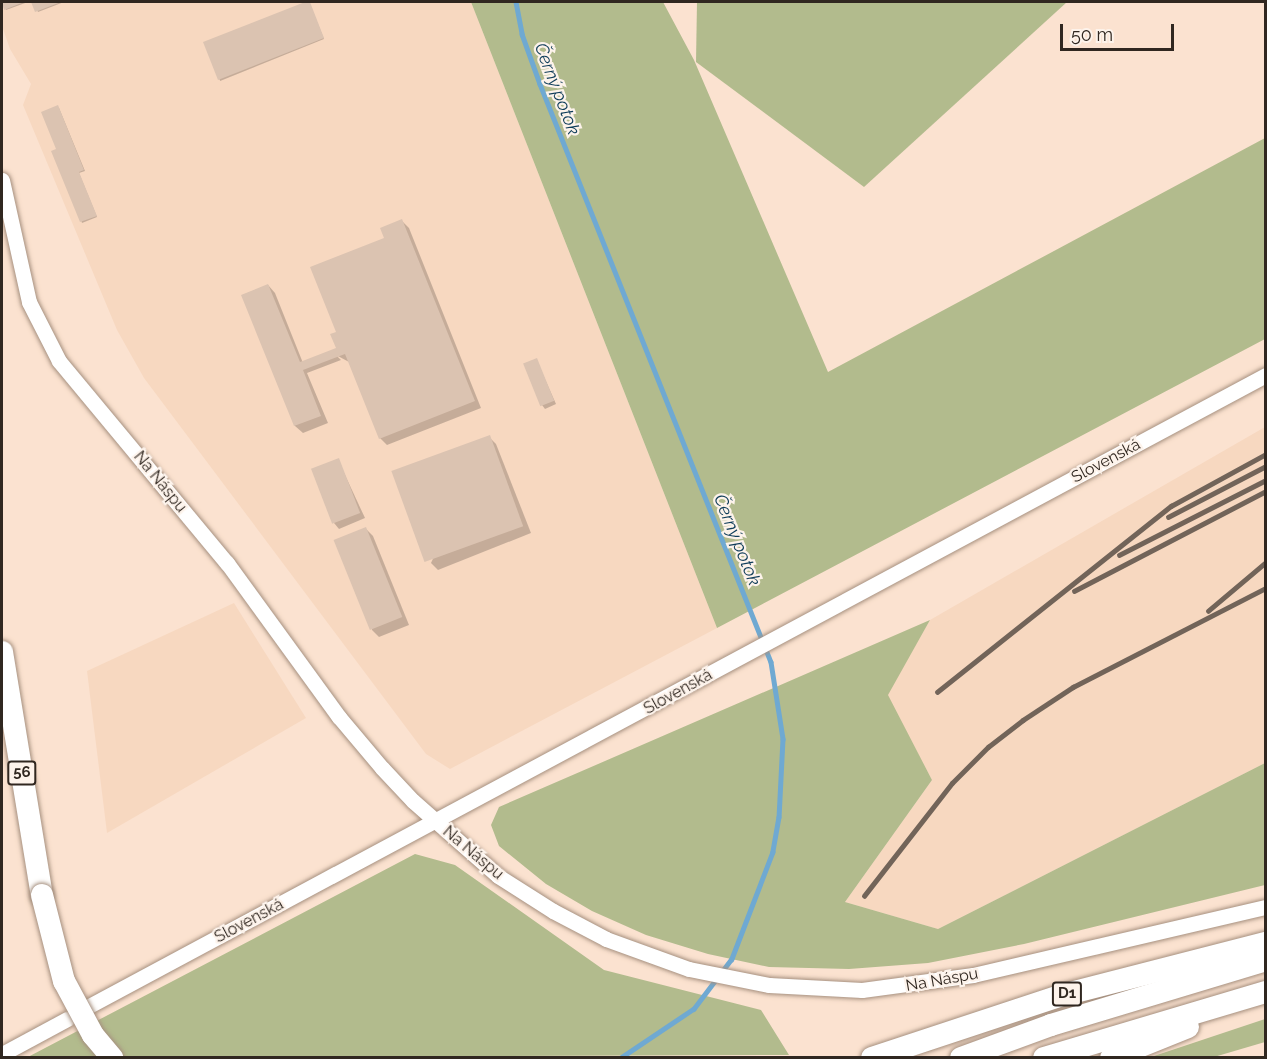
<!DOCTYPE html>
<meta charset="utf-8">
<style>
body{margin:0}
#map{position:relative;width:1267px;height:1059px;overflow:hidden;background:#fbe2d0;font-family:Raleway,sans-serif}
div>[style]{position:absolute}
.built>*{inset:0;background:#f7d8c0}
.green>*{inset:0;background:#b2bb8d}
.shadow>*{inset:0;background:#0003;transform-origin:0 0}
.stream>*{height:4.5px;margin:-2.25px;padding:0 2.25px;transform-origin:2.25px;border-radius:2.25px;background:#6fa9d2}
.building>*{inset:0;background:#dbc3b1;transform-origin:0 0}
.roads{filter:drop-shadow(0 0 2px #a6907f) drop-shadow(0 0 2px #a6907f)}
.minor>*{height:15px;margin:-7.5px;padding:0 7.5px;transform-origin:7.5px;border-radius:7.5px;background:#fff}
.highway>*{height:22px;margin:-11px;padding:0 11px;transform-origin:11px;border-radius:11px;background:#fff}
.rail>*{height:4.5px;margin:-2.25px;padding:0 2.25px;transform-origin:2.25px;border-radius:2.25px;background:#726459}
.bridges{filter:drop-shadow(0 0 2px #a6907f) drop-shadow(0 0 2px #a6907f)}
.highway-bridge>*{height:22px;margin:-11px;padding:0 11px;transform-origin:11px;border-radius:11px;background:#fff}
span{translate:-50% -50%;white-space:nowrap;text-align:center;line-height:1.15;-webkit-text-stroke:4.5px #fdf3eb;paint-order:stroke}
.shield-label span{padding:2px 4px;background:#fdf3eb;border:2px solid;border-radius:4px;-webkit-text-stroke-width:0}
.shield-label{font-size:15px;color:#302720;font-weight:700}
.street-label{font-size:16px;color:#302720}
.water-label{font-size:18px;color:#0e3c59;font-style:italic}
.frame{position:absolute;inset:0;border:3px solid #302720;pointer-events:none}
.scale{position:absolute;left:1060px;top:24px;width:114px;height:27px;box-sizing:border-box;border:3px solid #302720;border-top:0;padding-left:8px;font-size:18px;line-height:21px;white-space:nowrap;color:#302720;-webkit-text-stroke:4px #fdf3eb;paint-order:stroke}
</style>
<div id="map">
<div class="built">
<div style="clip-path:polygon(2px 2px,471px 2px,717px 628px,450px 769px,426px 754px,144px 378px,117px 330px,23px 105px,31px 84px,10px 49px,2px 26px)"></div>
<div style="clip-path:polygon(1265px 427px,1265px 763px,938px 929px,845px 902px,932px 780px,887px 695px,930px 620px)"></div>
<div style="clip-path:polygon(234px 603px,306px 718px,107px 833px,87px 671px)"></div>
</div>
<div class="green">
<div style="clip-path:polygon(471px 2px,663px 2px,694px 60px,828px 372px,1265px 138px,1265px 339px,717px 628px)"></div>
<div style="clip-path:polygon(697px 2px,1067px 2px,864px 187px,696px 62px)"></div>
<div style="clip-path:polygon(930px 620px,888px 695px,932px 780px,845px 902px,938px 929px,1265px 763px,1265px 885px,1024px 944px,928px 963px,849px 969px,769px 967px,708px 954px,646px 935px,592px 911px,546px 884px,499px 846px,491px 825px,499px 807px)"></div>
<div style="clip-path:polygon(415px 854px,455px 865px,604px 970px,761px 1010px,789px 1055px,26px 1058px)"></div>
<div style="clip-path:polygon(1265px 1019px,1265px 1042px,1214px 1057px,1151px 1057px)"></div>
</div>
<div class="shadow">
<div style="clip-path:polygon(2px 2px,28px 2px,6px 10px)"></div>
<div style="clip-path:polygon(33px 2px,64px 2px,38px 12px)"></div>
<div style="left:309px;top:2px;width:40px;height:112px;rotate:68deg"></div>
<div style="clip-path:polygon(59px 108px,85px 171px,79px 173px,97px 217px,82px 223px,58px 150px)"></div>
<div style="clip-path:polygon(402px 221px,409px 228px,481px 408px,387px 445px,380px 438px,349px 362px,336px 355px,341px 360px,307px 373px,328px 423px,303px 433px,295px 426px,243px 295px,268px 285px,275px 293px,303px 363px,336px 350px,340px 355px,332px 335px,338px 333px,312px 268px,386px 238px,382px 229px)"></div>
<div style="clip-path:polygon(536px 359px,556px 404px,545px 409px,542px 405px)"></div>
<div style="clip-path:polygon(489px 437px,496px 444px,531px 533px,438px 570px,431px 563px)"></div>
<div style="clip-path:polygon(338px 460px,365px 518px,339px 529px,334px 523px)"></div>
<div style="clip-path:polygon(366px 529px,373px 536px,409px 625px,379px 637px,372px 630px)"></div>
</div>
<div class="stream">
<div style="left:516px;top:2px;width:33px;rotate:79deg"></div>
<div style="left:522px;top:34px;width:53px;rotate:70.2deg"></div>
<div style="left:540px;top:84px;width:622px;rotate:68.22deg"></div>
<div style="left:771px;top:662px;width:78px;rotate:81.1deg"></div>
<div style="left:783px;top:739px;width:78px;rotate:92.9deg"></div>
<div style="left:779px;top:817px;width:36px;rotate:100deg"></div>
<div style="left:773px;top:852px;width:115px;rotate:111deg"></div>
<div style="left:732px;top:959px;width:63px;rotate:127.2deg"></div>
<div style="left:694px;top:1009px;width:88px;rotate:146.1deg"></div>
</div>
<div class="building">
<div style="clip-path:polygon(2px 2px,24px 2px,4px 10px)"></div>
<div style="clip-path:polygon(31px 2px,61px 2px,35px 12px)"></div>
<div style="clip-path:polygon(305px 2px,310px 2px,324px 38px,218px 80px,203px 42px)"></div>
<div style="clip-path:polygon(58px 105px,84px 170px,79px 172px,97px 216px,80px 222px,51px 151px,56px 149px,41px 112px)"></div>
<div style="clip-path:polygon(402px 219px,475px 401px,379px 439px,345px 354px,303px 370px,321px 416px,294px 426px,241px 295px,268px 284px,300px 362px,336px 348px,330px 334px,336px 332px,310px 267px,384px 238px,380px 228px)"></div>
<div style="left:537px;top:358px;width:46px;height:15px;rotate:68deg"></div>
<div style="left:490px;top:435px;width:97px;height:105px;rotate:70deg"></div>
<div style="left:339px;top:458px;width:59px;height:30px;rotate:69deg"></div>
<div style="left:366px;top:527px;width:97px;height:35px;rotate:68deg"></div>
</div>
<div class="roads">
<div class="minor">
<div style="left:2px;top:180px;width:125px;rotate:77.5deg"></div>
<div style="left:29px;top:302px;width:66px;rotate:63deg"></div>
<div style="left:59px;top:361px;width:263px;rotate:50.3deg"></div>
<div style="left:227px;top:563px;width:190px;rotate:54deg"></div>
<div style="left:339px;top:717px;width:67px;rotate:49.9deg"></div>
<div style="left:382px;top:768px;width:45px;rotate:46.8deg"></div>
<div style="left:413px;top:801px;width:113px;rotate:41.4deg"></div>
<div style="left:498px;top:876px;width:65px;rotate:32.5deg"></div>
<div style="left:553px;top:911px;width:60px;rotate:27.8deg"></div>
<div style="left:606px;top:939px;width:88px;rotate:19.9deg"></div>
<div style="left:689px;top:969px;width:82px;rotate:11.3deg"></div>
<div style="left:769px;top:985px;width:93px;rotate:3.1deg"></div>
<div style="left:862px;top:990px;width:112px;rotate:-7.7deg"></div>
<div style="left:973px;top:975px;width:301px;rotate:-13.1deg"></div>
<div style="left:89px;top:1006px;width:1335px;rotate:-28.2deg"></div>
<div style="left:2px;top:1054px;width:74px;rotate:-28.3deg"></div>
</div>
<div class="highway">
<div style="left:2px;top:652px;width:246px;rotate:80.7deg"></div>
<div style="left:872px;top:1058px;width:201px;rotate:-18.3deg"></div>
<div style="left:1063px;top:995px;width:210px;rotate:-14.4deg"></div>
<div style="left:961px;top:1058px;width:96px;rotate:-20.1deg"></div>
<div style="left:1051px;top:1025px;width:225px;rotate:-16.8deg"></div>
<div style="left:1044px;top:1058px;width:232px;rotate:-16.6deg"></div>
<div style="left:1111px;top:1058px;width:83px;rotate:-21.9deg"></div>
</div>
</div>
<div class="rail">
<div style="left:1168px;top:517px;width:110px;rotate:-27.5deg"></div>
<div style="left:1119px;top:555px;width:165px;rotate:-27deg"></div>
<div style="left:1074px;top:591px;width:216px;rotate:-27.5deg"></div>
<div style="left:1208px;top:611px;width:76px;rotate:-40.2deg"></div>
<div style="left:937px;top:692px;width:299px;rotate:-38.5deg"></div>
<div style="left:1171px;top:506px;width:108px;rotate:-28.7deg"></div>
<div style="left:864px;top:896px;width:143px;rotate:-52.1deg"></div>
<div style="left:952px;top:783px;width:51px;rotate:-45deg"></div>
<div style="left:988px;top:747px;width:44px;rotate:-37.6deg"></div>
<div style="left:1023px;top:720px;width:60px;rotate:-33.4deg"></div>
<div style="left:1073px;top:687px;width:217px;rotate:-27.2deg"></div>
</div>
<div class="bridges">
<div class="highway-bridge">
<div style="left:42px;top:895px;width:89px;rotate:75.7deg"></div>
<div style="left:64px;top:981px;width:61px;rotate:61.8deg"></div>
<div style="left:93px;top:1035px;width:30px;rotate:50deg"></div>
</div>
</div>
<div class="shield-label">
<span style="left:22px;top:773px">56</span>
<span style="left:1067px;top:994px">D1</span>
</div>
<div class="street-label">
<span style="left:1106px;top:461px;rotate:-28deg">Slovenská</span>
<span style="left:160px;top:482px;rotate:51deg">Na Náspu</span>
<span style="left:678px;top:692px;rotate:-29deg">Slovenská</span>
<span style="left:473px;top:853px;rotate:40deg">Na Náspu</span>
<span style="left:249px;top:921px;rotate:-28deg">Slovenská</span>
<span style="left:942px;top:980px;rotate:-10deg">Na Náspu</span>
</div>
<div class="water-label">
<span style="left:557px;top:89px;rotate:69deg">Černý potok</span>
<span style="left:737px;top:540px;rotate:68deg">Černý potok</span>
</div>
<div class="frame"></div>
<div class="scale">50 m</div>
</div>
